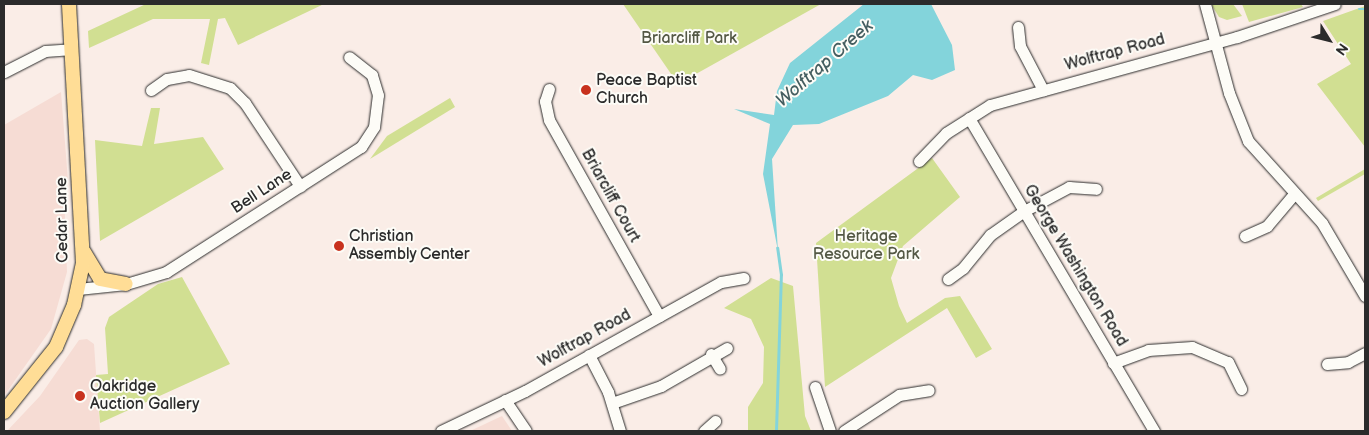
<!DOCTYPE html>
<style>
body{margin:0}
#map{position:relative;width:1369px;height:435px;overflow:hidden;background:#faede7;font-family:"Balsamiq Sans",sans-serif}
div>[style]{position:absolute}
.built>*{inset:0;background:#f6dcd4}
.green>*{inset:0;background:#d1df92}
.water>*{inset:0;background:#83d4db}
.stream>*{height:2.5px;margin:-1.25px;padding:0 1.25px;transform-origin:1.25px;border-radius:1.25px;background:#83d4db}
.roads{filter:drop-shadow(0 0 1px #2b2b2b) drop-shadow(0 0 1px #2b2b2b)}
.minor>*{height:11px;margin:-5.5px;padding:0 5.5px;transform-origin:5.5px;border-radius:5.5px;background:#fdfcf7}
.major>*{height:14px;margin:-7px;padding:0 7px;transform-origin:7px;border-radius:7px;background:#ffdd96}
.dots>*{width:14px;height:14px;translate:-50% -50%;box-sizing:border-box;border:2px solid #fdfcf7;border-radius:50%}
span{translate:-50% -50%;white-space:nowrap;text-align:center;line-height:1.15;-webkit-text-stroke:4px #fdfcf7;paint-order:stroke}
.park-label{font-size:16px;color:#545845}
.street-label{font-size:16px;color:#2b2b2b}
.poi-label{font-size:16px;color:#2b2b2b}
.left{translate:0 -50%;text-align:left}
.water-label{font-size:18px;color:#455e60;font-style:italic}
.frame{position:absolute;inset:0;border:5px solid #2b2b2b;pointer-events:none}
.north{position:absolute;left:1304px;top:15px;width:50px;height:50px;-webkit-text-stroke:4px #fdfcf7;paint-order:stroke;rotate:126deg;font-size:14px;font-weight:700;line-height:20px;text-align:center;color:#2b2b2b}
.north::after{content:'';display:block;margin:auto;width:18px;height:22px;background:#2b2b2b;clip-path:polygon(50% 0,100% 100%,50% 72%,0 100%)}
</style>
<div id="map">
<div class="built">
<div style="clip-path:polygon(61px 92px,68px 181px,64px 192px,67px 272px,51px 329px,4px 396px,4px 125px)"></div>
<div style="clip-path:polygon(87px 339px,94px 344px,100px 431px,7px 431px,40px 396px,79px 340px)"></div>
<div style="clip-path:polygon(502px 416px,512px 431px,470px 431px)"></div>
</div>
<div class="green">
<div style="clip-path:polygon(146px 4px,324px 4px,238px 45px,225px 18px,218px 19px,209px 65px,201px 63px,210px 19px,153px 19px,89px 48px,88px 31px)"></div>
<div style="clip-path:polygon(623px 4px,821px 4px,678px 84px)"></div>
<div style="clip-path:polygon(1211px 4px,1233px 4px,1242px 16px,1227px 20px,1219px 17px)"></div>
<div style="clip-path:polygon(1242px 4px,1301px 4px,1303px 7px,1249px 22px)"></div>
<div style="clip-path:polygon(1365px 6px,1365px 147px,1317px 84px,1351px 64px,1323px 21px)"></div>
<div style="clip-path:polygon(450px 98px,455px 107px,370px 159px,387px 136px)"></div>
<div style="clip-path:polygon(151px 108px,160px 108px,154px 144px,203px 137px,224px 169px,100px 241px,95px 140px,142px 146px)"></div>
<div style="clip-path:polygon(932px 158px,960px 197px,903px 246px,891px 278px,899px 306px,907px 323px,945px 298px,960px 296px,992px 349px,976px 358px,947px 308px,825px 387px,816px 243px)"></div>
<div style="clip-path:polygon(1365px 169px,1365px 174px,1318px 201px,1316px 198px)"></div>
<div style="clip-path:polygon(182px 277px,230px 364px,100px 423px,96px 375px,108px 374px,105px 328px,109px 317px,158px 284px)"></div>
<div style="clip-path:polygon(771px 278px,793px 286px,805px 416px,811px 431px,748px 431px,748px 407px,763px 383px,764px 347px,751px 319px,724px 308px)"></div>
</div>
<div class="water">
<div style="clip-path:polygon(864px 4px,931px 4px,952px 45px,955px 70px,932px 80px,913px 75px,888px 96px,819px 124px,793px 125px,772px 159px,778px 251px,763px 174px,770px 124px,734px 109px,774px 115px,777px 91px,790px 63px)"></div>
</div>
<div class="stream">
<div style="left:1359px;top:9px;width:6px"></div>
<div style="left:776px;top:431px;width:156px;rotate:-88.2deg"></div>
<div style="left:781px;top:275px;width:27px;rotate:-98deg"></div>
</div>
<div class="roads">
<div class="minor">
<div style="left:1205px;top:4px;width:92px;rotate:74.9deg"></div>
<div style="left:1229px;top:93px;width:52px;rotate:68.4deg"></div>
<div style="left:1248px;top:141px;width:110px;rotate:47.9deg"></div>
<div style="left:1322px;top:223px;width:85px;rotate:59.5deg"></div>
<div style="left:1018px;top:27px;width:19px;rotate:84deg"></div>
<div style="left:1020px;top:46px;width:50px;rotate:62.4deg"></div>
<div style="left:4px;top:72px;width:46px;rotate:-27.1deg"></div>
<div style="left:45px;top:51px;width:27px;rotate:-4deg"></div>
<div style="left:549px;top:89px;width:13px;rotate:108deg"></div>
<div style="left:545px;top:101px;width:19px;rotate:78deg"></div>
<div style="left:549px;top:120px;width:225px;rotate:60.7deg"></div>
<div style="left:151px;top:90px;width:19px;rotate:-35deg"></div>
<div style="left:167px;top:79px;width:22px;rotate:-10deg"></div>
<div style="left:189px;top:75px;width:43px;rotate:17.6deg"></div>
<div style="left:230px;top:88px;width:21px;rotate:45deg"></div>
<div style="left:245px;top:103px;width:100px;rotate:56.5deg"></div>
<div style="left:969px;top:118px;width:364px;rotate:59.4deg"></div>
<div style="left:919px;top:161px;width:39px;rotate:-46deg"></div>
<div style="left:946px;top:133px;width:52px;rotate:-32.5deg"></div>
<div style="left:990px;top:105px;width:256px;rotate:-15.4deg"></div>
<div style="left:1237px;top:37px;width:103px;rotate:-18.6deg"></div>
<div style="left:1245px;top:236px;width:24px;rotate:-24deg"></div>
<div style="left:1267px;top:226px;width:42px;rotate:-49.8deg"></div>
<div style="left:948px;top:279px;width:19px;rotate:-36deg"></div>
<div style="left:963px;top:268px;width:43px;rotate:-50.7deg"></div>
<div style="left:990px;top:235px;width:42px;rotate:-35.2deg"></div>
<div style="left:1024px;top:211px;width:51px;rotate:-28.1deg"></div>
<div style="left:1069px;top:187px;width:27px;rotate:4deg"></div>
<div style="left:78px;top:289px;width:48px;rotate:-5.9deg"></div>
<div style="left:126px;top:284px;width:42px;rotate:-16.7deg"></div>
<div style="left:166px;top:272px;width:232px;rotate:-32.7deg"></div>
<div style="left:361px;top:147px;width:24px;rotate:-57deg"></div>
<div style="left:374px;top:127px;width:32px;rotate:-83deg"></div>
<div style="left:378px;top:95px;width:21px;rotate:-107deg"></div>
<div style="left:372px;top:75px;width:29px;rotate:-142deg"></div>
<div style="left:711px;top:354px;width:17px;rotate:59deg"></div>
<div style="left:589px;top:355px;width:42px;rotate:62.8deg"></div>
<div style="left:608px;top:392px;width:41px;rotate:72.9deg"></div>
<div style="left:1113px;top:363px;width:37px;rotate:-20deg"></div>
<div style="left:1148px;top:350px;width:44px;rotate:-3.9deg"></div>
<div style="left:1192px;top:347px;width:39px;rotate:23deg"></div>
<div style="left:1228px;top:362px;width:30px;rotate:64deg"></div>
<div style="left:1327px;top:364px;width:21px;rotate:-5deg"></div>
<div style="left:1348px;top:362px;width:19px;rotate:-28deg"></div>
<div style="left:815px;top:387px;width:46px;rotate:71.2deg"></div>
<div style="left:505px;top:400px;width:37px;rotate:56deg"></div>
<div style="left:612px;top:403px;width:52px;rotate:-19.1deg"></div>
<div style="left:661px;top:386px;width:76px;rotate:-29.9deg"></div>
<div style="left:441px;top:431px;width:93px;rotate:-25.5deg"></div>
<div style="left:525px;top:391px;width:224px;rotate:-29.1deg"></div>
<div style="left:721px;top:282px;width:23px;rotate:-10deg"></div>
<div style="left:704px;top:431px;width:15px;rotate:-42deg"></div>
<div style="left:844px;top:431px;width:66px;rotate:-33.2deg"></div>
<div style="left:899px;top:395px;width:30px;rotate:-9deg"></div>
</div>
<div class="major">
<div style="left:84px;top:252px;width:31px;rotate:59deg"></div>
<div style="left:100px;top:279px;width:26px;rotate:11deg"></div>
<div style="left:4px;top:412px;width:83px;rotate:-51.3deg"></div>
<div style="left:56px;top:347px;width:46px;rotate:-66.8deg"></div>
<div style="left:74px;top:305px;width:43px;rotate:-77.9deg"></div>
<div style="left:83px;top:263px;width:259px;rotate:-93.1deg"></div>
</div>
</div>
<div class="dots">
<div style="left:586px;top:90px;background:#c8321e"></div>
<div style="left:339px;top:246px;background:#c8321e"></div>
<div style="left:80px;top:396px;background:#c8321e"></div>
</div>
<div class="park-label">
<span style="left:689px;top:39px">Briarcliff Park</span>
<span style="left:866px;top:246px">Heritage<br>Resource Park</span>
</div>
<div class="street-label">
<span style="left:1115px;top:53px;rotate:-15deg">Wolftrap Road</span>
<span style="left:262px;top:192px;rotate:-33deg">Bell Lane</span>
<span style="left:610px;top:196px;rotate:61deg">Briarcliff Court</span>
<span style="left:63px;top:220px;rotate:-91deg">Cedar Lane</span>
<span style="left:1075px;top:266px;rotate:59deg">George Washington Road</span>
<span style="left:585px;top:339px;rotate:-29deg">Wolftrap Road</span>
</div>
<div class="poi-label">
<span class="left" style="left:596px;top:90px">Peace Baptist<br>Church</span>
<span class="left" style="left:349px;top:246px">Christian<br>Assembly Center</span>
<span class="left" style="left:90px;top:396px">Oakridge<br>Auction Gallery</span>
</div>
<div class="water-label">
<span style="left:825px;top:64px;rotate:-41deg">Wolftrap Creek</span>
</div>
<div class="frame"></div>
<div class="north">N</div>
</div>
